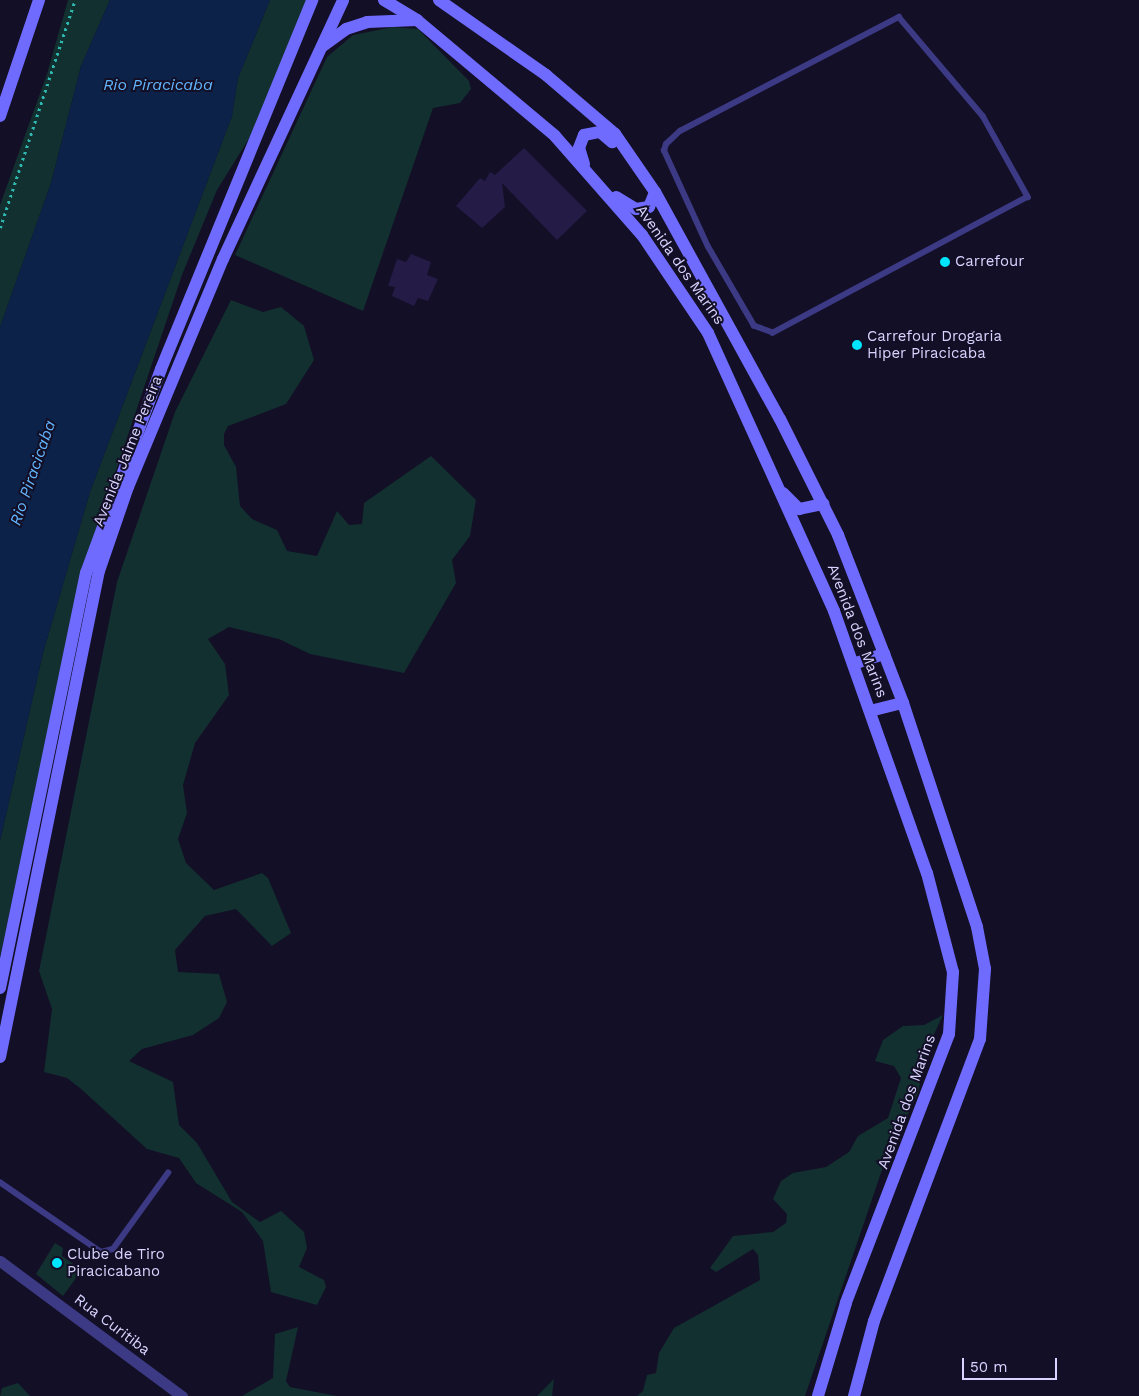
<!DOCTYPE html>
<style>
body{margin:0}
#map{position:relative;width:1139px;height:1396px;overflow:hidden;background:#130f26;font-family:"Work Sans",sans-serif}
div>[style]{position:absolute}
.green>*{inset:0;background:#12302f}
.water>*{inset:0;background:#0c2248}
.building>*{inset:0;background:#241b47}
.path>*{height:2.5px;margin-top:-1.25px;transform-origin:0;background:repeating-linear-gradient(90deg,#2fb8b0 0 2.5px,transparent 0 6.5px)}
.lane>*{height:5.5px;margin:-2.75px;padding:0 2.75px;transform-origin:2.75px;border-radius:2.75px;background:#3d3a85}
.street>*{height:11px;margin:-5.5px;padding:0 5.5px;transform-origin:5.5px;border-radius:5.5px;background:#3d3a85}
.secondary>*{height:12px;margin:-6px;padding:0 6px;transform-origin:6px;border-radius:6px;background:#6f6bff}
.dots>*{width:14px;height:14px;translate:-50% -50%;box-sizing:border-box;border:2px solid #130f26;border-radius:50%}
span{translate:-50% -50%;white-space:nowrap;text-align:center;line-height:1.15;-webkit-text-stroke:4px #130f26;paint-order:stroke}
.poi-label{font-size:15px;color:#d9d4ff}
.left{translate:0 -50%;text-align:left}
.street-label{font-size:15px;color:#d9d4ff}
.water-label{font-size:16px;color:#62b6ff;font-style:italic}
.scale{position:absolute;left:962px;top:1358px;width:95px;height:22px;box-sizing:border-box;border:2px solid #d9d4ff;border-top:0;padding-left:6px;font-size:15px;line-height:18px;white-space:nowrap;color:#d9d4ff;-webkit-text-stroke:4px #130f26;paint-order:stroke}
</style>
<div id="map">
<div class="green">
<div style="clip-path:polygon(68px 0,110px 0,81px 66px,51px 183px,0 327px,0 205px,47px 74px)"></div>
<div style="clip-path:polygon(270px 0,307px 0,258px 124px,217px 190px,182px 275px,82px 571px,0 957px,0 841px,43px 653px,90px 492px,232px 116px,238px 78px)"></div>
<div style="clip-path:polygon(393px 27px,418px 29px,469px 81px,471px 89px,460px 103px,433px 108px,363px 311px,235px 255px,327px 57px,353px 35px)"></div>
<div style="clip-path:polygon(231px 300px,263px 312px,281px 307px,304px 326px,314px 360px,286px 404px,228px 426px,224px 434px,224px 445px,236px 467px,240px 506px,252px 519px,277px 530px,287px 551px,317px 556px,337px 511px,349px 525px,362px 524px,364px 503px,431px 456px,476px 500px,470px 536px,452px 560px,456px 583px,404px 673px,310px 654px,279px 639px,229px 627px,208px 639px,225px 664px,229px 695px,195px 743px,183px 785px,187px 813px,178px 839px,186px 863px,214px 890px,262px 873px,268px 878px,291px 933px,272px 946px,236px 909px,205px 916px,175px 950px,178px 972px,219px 974px,227px 1002px,219px 1018px,193px 1035px,142px 1049px,129px 1061px,173px 1082px,179px 1125px,197px 1143px,232px 1202px,260px 1222px,281px 1211px,304px 1232px,307px 1248px,299px 1267px,324px 1280px,326px 1287px,317px 1305px,271px 1292px,263px 1241px,242px 1212px,196px 1183px,179px 1158px,147px 1149px,80px 1088px,67px 1078px,44px 1072px,52px 1009px,39px 971px,117px 582px,175px 412px)"></div>
<div style="clip-path:polygon(943px 1015px,928px 1047px,918px 1093px,884px 1164px,805px 1396px,637px 1396px,643px 1391px,647px 1375px,656px 1373px,659px 1353px,674px 1328px,760px 1280px,758px 1255px,753px 1249px,716px 1272px,710px 1268px,733px 1236px,773px 1232px,786px 1223px,787px 1214px,773px 1199px,781px 1181px,793px 1173px,826px 1167px,849px 1152px,858px 1136px,888px 1118px,901px 1078px,894px 1066px,875px 1061px,883px 1040px,903px 1026px,924px 1025px)"></div>
<div style="clip-path:polygon(55px 1243px,63px 1248px,62px 1256px,82px 1270px,63px 1296px,36px 1274px)"></div>
<div style="clip-path:polygon(298px 1327px,286px 1381px,290px 1387px,337px 1396px,242px 1396px,273px 1378px,275px 1334px)"></div>
<div style="clip-path:polygon(554px 1379px,552px 1396px,537px 1396px)"></div>
<div style="clip-path:polygon(18px 1383px,30px 1396px,0 1396px,2px 1388px)"></div>
</div>
<div class="water">
<div style="clip-path:polygon(110px 0,270px 0,238px 78px,232px 116px,90px 492px,43px 653px,0 841px,0 327px,51px 183px,81px 66px)"></div>
</div>
<div class="building">
<div style="clip-path:polygon(524px 148px,587px 211px,557px 240px,502px 183px,505px 207px,482px 228px,456px 206px,480px 178px,485px 181px,490px 172px,495px 175px)"></div>
<div style="clip-path:polygon(411px 254px,431px 262px,427px 275px,438px 279px,428px 301px,418px 298px,414px 306px,392px 296px,395px 287px,388px 286px,397px 259px,406px 262px)"></div>
</div>
<div class="path">
<div style="left:0;top:228px;width:240px;rotate:-71.8deg"></div>
</div>
<div class="lane">
<div style="left:899px;top:17px;width:130px;rotate:49.7deg"></div>
<div style="left:983px;top:116px;width:93px;rotate:60.9deg"></div>
<div style="left:1028px;top:197px;width:289px;rotate:151.9deg"></div>
<div style="left:773px;top:333px;width:20px;rotate:-160deg"></div>
<div style="left:754px;top:326px;width:91px;rotate:-120.2deg"></div>
<div style="left:708px;top:247px;width:106px;rotate:-114.6deg"></div>
<div style="left:664px;top:151px;width:7px;rotate:-74deg"></div>
<div style="left:666px;top:144px;width:19px;rotate:-43deg"></div>
<div style="left:680px;top:131px;width:247px;rotate:-27.5deg"></div>
<div style="left:0;top:1182px;width:123px;rotate:34.7deg"></div>
<div style="left:101px;top:1252px;width:12px;rotate:-14deg"></div>
<div style="left:113px;top:1249px;width:94px;rotate:-54.1deg"></div>
</div>
<div class="street">
<div style="left:0;top:1261px;width:227px;rotate:36.6deg"></div>
</div>
<div class="secondary">
<div style="left:384px;top:0;width:39px;rotate:31deg"></div>
<div style="left:417px;top:20px;width:180px;rotate:40deg"></div>
<div style="left:555px;top:136px;width:132px;rotate:48.7deg"></div>
<div style="left:642px;top:235px;width:118px;rotate:56deg"></div>
<div style="left:708px;top:333px;width:305px;rotate:65.6deg"></div>
<div style="left:834px;top:611px;width:278px;rotate:70.5deg"></div>
<div style="left:927px;top:873px;width:102px;rotate:75.3deg"></div>
<div style="left:953px;top:972px;width:62px;rotate:93.7deg"></div>
<div style="left:949px;top:1034px;width:288px;rotate:111deg"></div>
<div style="left:846px;top:1303px;width:97px;rotate:106.8deg"></div>
<div style="left:439px;top:0;width:131px;rotate:35deg"></div>
<div style="left:546px;top:75px;width:91px;rotate:40.5deg"></div>
<div style="left:615px;top:134px;width:70px;rotate:55.4deg"></div>
<div style="left:655px;top:192px;width:259px;rotate:61.2deg"></div>
<div style="left:780px;top:419px;width:130px;rotate:63.4deg"></div>
<div style="left:838px;top:535px;width:180px;rotate:68.8deg"></div>
<div style="left:903px;top:703px;width:236px;rotate:71.7deg"></div>
<div style="left:977px;top:927px;width:43px;rotate:79.2deg"></div>
<div style="left:985px;top:969px;width:70px;rotate:94.1deg"></div>
<div style="left:980px;top:1039px;width:301px;rotate:110.6deg"></div>
<div style="left:874px;top:1321px;width:78px;rotate:104.9deg"></div>
<div style="left:323px;top:46px;width:29px;rotate:-36deg"></div>
<div style="left:346px;top:29px;width:22px;rotate:-18deg"></div>
<div style="left:367px;top:22px;width:50px;rotate:-2.3deg"></div>
<div style="left:0;top:116px;width:122px;rotate:-71.4deg"></div>
<div style="left:584px;top:164px;width:17px;rotate:-107deg"></div>
<div style="left:579px;top:148px;width:14px;rotate:-69deg"></div>
<div style="left:584px;top:135px;width:16px;rotate:-11deg"></div>
<div style="left:600px;top:132px;width:16px;rotate:40deg"></div>
<div style="left:616px;top:197px;width:23px;rotate:31deg"></div>
<div style="left:636px;top:209px;width:13px;rotate:-9deg"></div>
<div style="left:649px;top:207px;width:16px;rotate:-68deg"></div>
<div style="left:783px;top:493px;width:23px;rotate:45deg"></div>
<div style="left:799px;top:509px;width:25px;rotate:-12deg"></div>
<div style="left:853px;top:664px;width:33px;rotate:-18deg"></div>
<div style="left:870px;top:711px;width:34px;rotate:-14deg"></div>
<div style="left:0;top:988px;width:424px;rotate:-78.3deg"></div>
<div style="left:86px;top:573px;width:217px;rotate:-69.8deg"></div>
<div style="left:161px;top:369px;width:399px;rotate:-67.7deg"></div>
<div style="left:0;top:1057px;width:496px;rotate:-78.5deg"></div>
<div style="left:99px;top:571px;width:89px;rotate:-71deg"></div>
<div style="left:128px;top:487px;width:247px;rotate:-67.4deg"></div>
<div style="left:223px;top:259px;width:285px;rotate:-65.1deg"></div>
</div>
<div class="dots">
<div style="left:945px;top:262px;background:#00e5ff"></div>
<div style="left:857px;top:345px;background:#00e5ff"></div>
<div style="left:57px;top:1263px;background:#00e5ff"></div>
</div>
<div class="poi-label">
<span class="left" style="left:955px;top:262px">Carrefour</span>
<span class="left" style="left:867px;top:345px">Carrefour Drogaria<br>Hiper Piracicaba</span>
<span class="left" style="left:67px;top:1263px">Clube de Tiro<br>Piracicabano</span>
</div>
<div class="street-label">
<span style="left:680px;top:265px;rotate:55deg">Avenida dos Marins</span>
<span style="left:128px;top:451px;rotate:-68deg">Avenida Jaime Pereira</span>
<span style="left:857px;top:631px;rotate:69deg">Avenida dos Marins</span>
<span style="left:907px;top:1102px;rotate:-70deg">Avenida dos Marins</span>
<span style="left:112px;top:1325px;rotate:37deg">Rua Curitiba</span>
</div>
<div class="water-label">
<span style="left:158px;top:85px">Rio Piracicaba</span>
<span style="left:33px;top:473px;rotate:-71deg">Rio Piracicaba</span>
</div>
<div class="scale">50 m</div>
</div>
